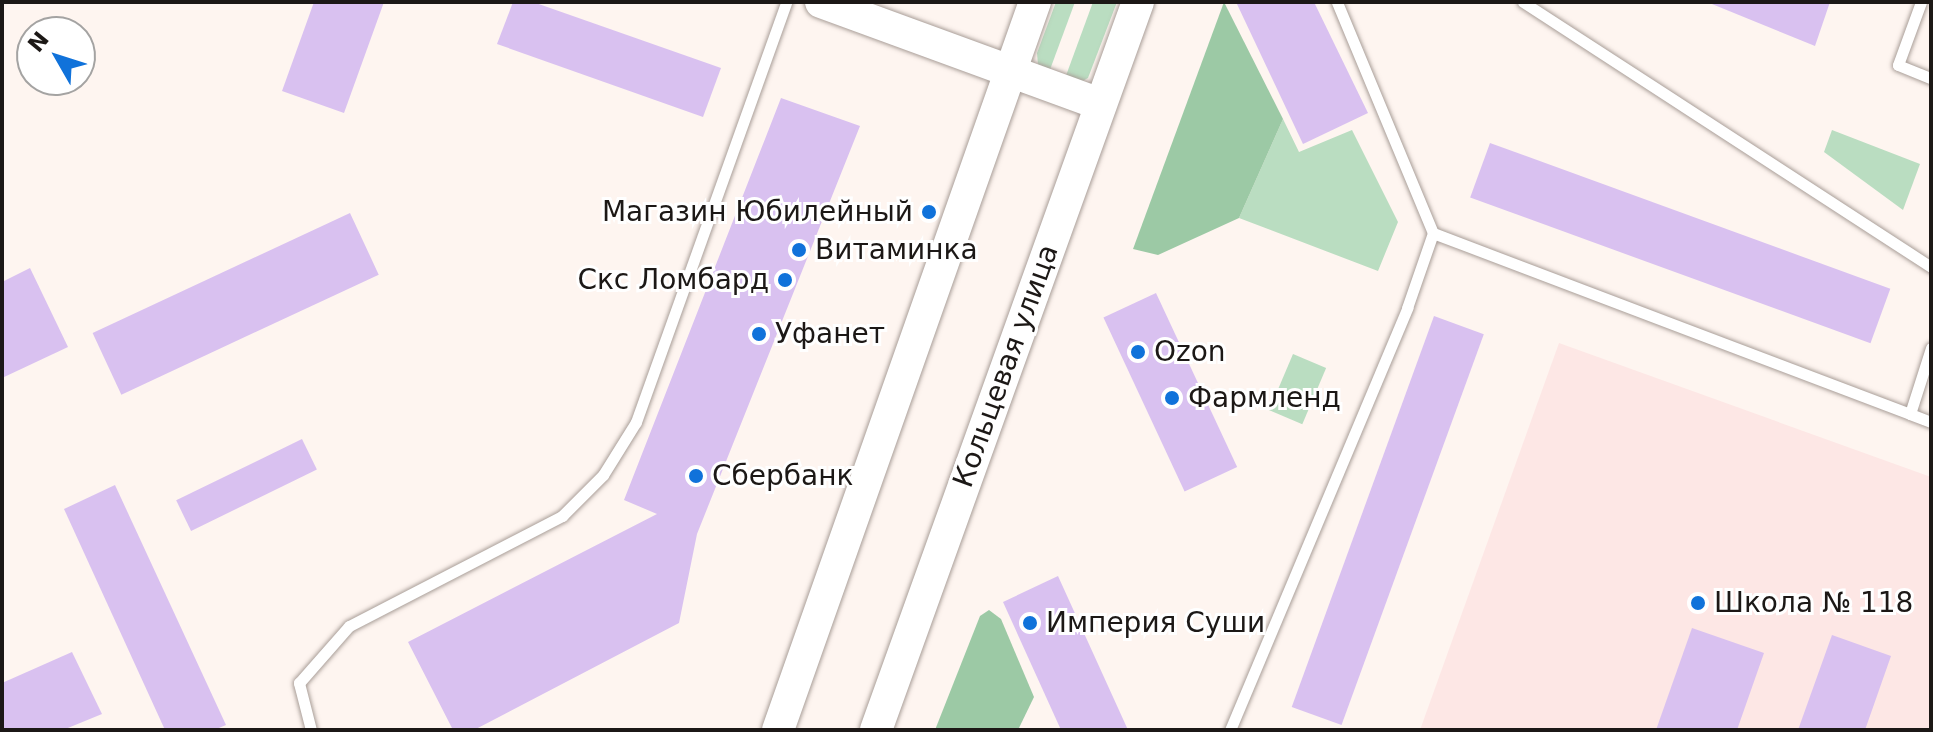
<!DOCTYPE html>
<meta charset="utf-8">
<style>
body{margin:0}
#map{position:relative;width:1933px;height:732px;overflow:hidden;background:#fef5f0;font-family:"DejaVu Sans",sans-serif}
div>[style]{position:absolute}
.education>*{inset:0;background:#fde7e5}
.green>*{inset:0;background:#baddc1;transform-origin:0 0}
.forest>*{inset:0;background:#9cc9a5}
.building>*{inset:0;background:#d9c1f0;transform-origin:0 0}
.roads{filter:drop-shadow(0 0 2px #a99e98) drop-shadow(0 0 2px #a99e98)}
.lane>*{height:11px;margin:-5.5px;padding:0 5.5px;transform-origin:5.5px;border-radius:5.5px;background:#fff}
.secondary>*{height:32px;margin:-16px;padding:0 16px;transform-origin:16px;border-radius:16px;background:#fff}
.dots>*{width:22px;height:22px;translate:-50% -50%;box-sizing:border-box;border:4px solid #fff;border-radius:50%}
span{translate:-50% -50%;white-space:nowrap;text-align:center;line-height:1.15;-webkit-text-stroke:6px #fff;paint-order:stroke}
.poi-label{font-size:28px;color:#1c1816}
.right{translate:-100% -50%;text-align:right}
.left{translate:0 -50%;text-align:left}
.street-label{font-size:28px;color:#1c1816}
.frame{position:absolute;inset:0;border:4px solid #1c1816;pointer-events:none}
.north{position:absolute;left:16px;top:16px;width:80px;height:80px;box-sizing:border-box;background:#fff;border:2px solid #a4a3a2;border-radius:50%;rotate:309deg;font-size:22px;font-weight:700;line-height:32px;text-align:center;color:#1c1816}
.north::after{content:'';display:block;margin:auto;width:28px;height:36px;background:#1072da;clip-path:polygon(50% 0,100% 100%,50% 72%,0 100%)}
</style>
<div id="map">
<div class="education">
<div style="clip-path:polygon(1559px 343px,1931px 477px,1931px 730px,1420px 730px)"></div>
</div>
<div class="green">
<div style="clip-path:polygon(1056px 2px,1075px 2px,1048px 75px,1038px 65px,1037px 53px)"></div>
<div style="clip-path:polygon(1093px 2px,1117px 2px,1088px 78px,1077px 84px,1064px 81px)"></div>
<div style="clip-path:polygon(1283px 119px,1299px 152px,1352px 130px,1398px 222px,1378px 271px,1239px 218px)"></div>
<div style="clip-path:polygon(1832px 130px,1920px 164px,1903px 210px,1824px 152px)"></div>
<div style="left:1293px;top:354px;width:36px;height:61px;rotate:23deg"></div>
</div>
<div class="forest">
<div style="clip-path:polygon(1224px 2px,1283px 119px,1239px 218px,1158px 255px,1133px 249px)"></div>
<div style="clip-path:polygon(989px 610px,1001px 619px,1034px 697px,1018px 730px,935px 730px,980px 616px)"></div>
</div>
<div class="building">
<div style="clip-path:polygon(314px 2px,384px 2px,344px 113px,282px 91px)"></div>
<div style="clip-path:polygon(513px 2px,533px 2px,721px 68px,703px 117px,497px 44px)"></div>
<div style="clip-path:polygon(1236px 2px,1314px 2px,1368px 113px,1303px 144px)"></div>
<div style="clip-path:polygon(1707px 2px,1830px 2px,1815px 46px)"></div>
<div style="clip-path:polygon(781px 98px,860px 126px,697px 534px,679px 623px,474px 730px,453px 730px,408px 642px,657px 514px,624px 500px)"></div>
<div style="left:1490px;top:143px;width:426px;height:58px;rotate:20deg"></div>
<div style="left:350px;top:213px;width:68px;height:284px;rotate:65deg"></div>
<div style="clip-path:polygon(30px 268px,68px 347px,2px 378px,2px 282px)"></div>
<div style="left:1156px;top:293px;width:192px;height:58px;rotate:65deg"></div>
<div style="left:1434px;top:316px;width:53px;height:416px;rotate:20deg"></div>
<div style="left:302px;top:439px;width:34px;height:140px;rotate:64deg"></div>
<div style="clip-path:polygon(115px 485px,226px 725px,214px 730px,165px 730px,64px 509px)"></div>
<div style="clip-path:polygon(1058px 576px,1128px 730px,1061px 730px,1003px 602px)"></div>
<div style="clip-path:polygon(1692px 628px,1764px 653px,1737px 730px,1656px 730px)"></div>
<div style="clip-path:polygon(1832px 635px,1891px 656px,1865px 730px,1798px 730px)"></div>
<div style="clip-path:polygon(72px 652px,102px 714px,63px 730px,2px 730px,2px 683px)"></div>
</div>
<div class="roads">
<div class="lane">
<div style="left:1523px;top:2px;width:487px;rotate:33deg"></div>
<div style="left:1921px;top:2px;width:67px;rotate:110.1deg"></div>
<div style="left:1898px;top:65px;width:35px;rotate:22deg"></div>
<div style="left:1433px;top:233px;width:510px;rotate:20.78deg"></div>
<div style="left:1931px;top:348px;width:69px;rotate:107.7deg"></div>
<div style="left:1910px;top:414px;width:22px;rotate:21deg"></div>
<div style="left:311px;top:730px;width:49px;rotate:-104.3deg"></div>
<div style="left:299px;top:683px;width:76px;rotate:-48.7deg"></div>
<div style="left:349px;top:626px;width:240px;rotate:-27.3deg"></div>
<div style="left:562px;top:516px;width:58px;rotate:-45deg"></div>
<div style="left:603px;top:475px;width:62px;rotate:-58.1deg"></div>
<div style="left:636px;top:422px;width:446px;rotate:-70.3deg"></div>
<div style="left:1230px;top:730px;width:458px;rotate:-67.2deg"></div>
<div style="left:1407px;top:308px;width:79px;rotate:-70.9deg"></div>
<div style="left:1433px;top:233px;width:250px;rotate:-112.6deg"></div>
</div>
<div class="secondary">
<div style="left:821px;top:2px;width:297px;rotate:20.1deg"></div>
<div style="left:778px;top:730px;width:772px;rotate:-70.56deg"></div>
<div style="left:876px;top:730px;width:774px;rotate:-70.21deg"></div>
</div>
</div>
<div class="dots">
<div style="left:929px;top:212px;background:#1072da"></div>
<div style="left:799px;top:250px;background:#1072da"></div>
<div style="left:785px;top:280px;background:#1072da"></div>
<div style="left:759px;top:334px;background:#1072da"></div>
<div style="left:1138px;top:352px;background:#1072da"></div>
<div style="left:1172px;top:398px;background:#1072da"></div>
<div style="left:696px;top:476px;background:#1072da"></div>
<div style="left:1698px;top:603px;background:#1072da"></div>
<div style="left:1030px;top:623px;background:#1072da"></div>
</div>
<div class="poi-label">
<span class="right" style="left:913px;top:212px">Магазин Юбилейный</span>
<span class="left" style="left:815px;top:250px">Витаминка</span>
<span class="right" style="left:769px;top:280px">Скс Ломбард</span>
<span class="left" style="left:775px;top:334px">Уфанет</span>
<span class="left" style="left:1154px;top:352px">Ozon</span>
<span class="left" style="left:1188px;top:398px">Фармленд</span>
<span class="left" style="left:712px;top:476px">Сбербанк</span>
<span class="left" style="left:1714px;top:603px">Школа № 118</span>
<span class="left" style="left:1046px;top:623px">Империя Суши</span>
</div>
<div class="street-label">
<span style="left:1006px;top:366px;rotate:-70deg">Кольцевая улица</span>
</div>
<div class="frame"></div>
<div class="north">N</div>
</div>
